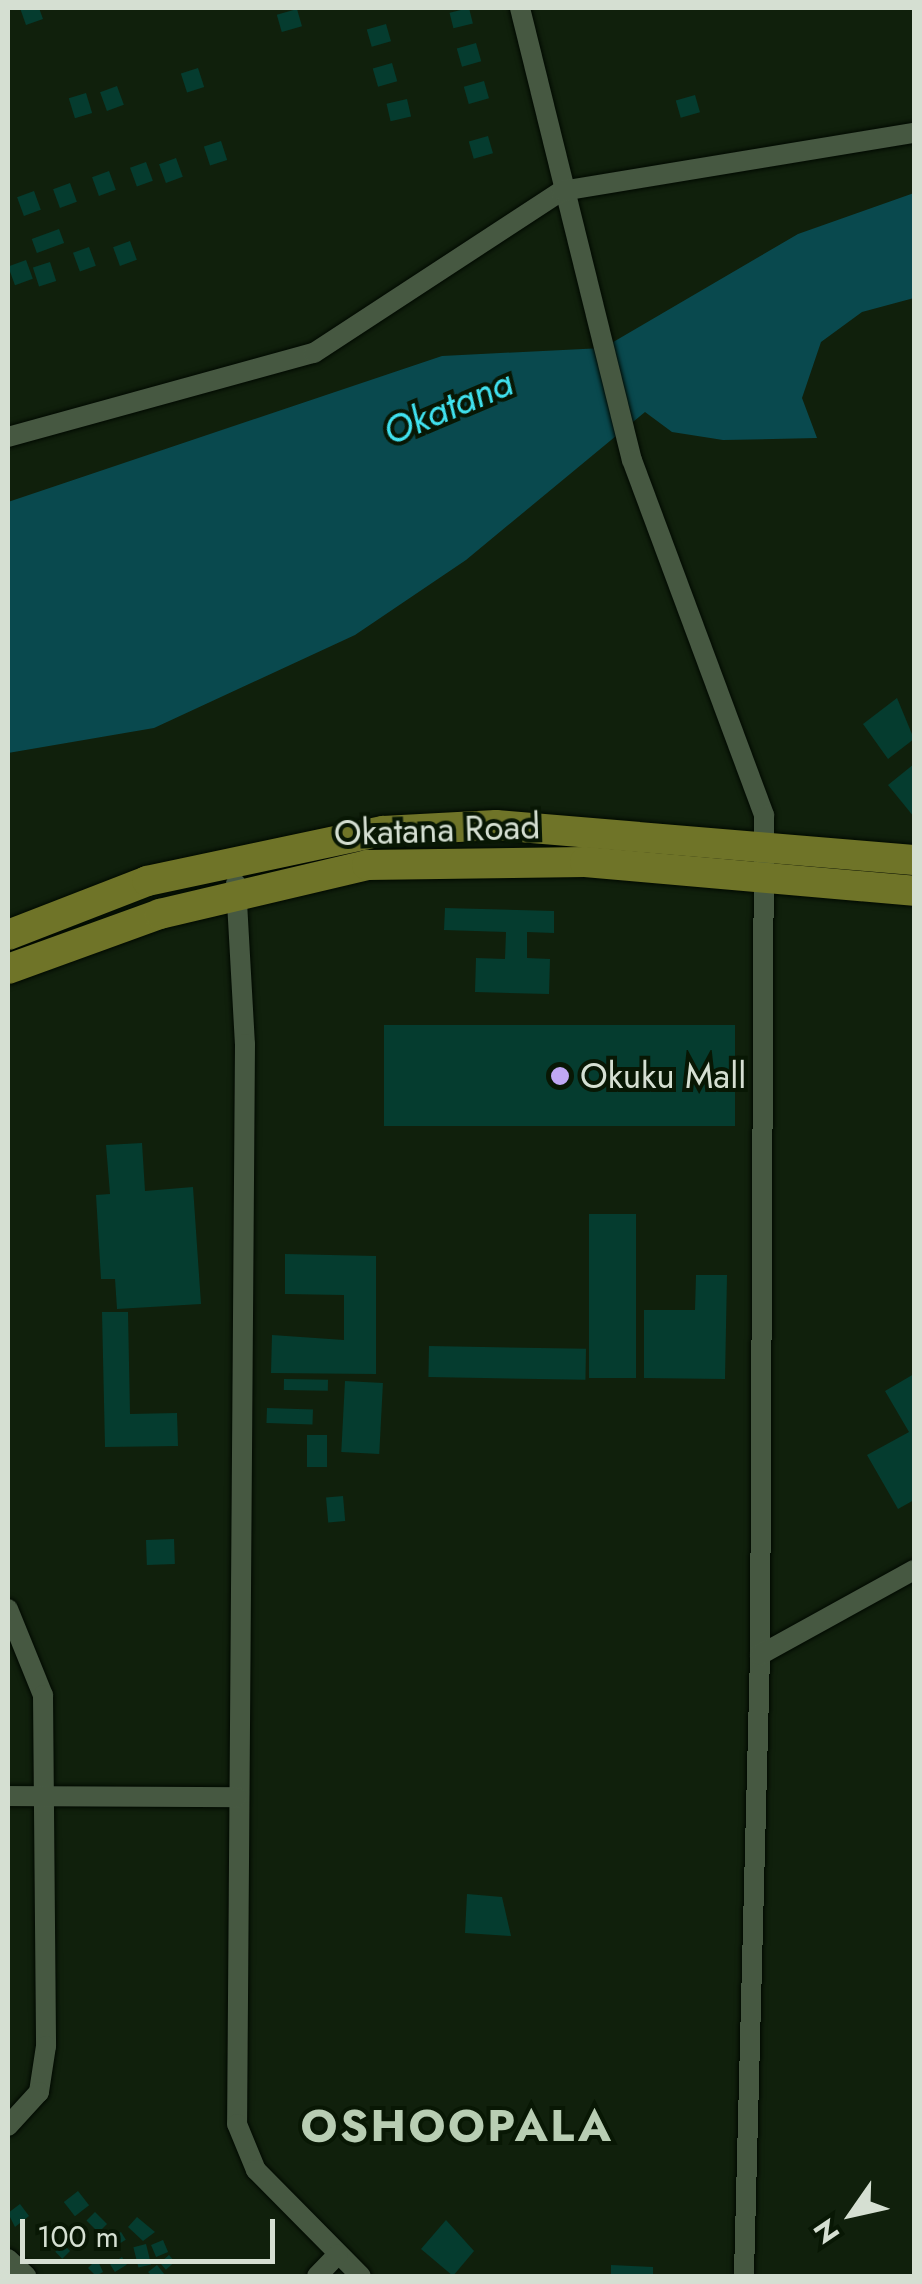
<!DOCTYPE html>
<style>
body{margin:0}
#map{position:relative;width:922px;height:2284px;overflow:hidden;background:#10200c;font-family:Jost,sans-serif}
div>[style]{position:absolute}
.water>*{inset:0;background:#09494e}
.building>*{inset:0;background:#053c2f;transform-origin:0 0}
.roads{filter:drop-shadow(0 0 2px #010900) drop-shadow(0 0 2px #010900)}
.street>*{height:20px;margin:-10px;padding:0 10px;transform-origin:10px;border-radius:10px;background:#465841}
.primary>*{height:30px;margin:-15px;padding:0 15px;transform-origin:15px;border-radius:15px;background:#6f7428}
.dots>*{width:28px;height:28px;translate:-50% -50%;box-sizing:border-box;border:5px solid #081704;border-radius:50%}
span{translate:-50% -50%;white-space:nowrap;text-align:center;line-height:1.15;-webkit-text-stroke:8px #081704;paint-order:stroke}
.street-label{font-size:35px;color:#d5dfd2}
.poi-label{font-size:35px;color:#d5dfd2}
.left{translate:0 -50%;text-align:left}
.water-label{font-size:38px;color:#40e2ef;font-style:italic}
.district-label{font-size:45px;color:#b8cdb3;font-weight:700;letter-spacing:2.5px}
.frame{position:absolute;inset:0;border:10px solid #d5dfd2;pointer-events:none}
.north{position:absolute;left:802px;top:2164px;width:100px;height:100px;-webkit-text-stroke:8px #081704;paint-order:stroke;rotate:236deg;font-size:28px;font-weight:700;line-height:40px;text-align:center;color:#d5dfd2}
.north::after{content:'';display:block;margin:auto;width:35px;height:45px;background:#d5dfd2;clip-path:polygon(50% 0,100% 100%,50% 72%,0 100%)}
.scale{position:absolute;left:20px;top:2219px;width:255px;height:45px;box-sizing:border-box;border:5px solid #d5dfd2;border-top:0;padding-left:12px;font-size:30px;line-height:35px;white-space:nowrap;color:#d5dfd2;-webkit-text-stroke:8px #081704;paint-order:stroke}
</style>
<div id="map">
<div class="water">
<div style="clip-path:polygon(914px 193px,914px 298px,862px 312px,821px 342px,802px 398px,817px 438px,723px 440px,672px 432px,645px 412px,466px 560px,355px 635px,154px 728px,8px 753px,8px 502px,442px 356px,603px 348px,798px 234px)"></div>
</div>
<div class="building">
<div style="clip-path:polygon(20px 8px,39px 8px,43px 19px,26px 25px)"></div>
<div style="left:469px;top:8px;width:16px;height:20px;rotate:76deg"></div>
<div style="left:297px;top:9px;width:18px;height:21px;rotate:74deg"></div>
<div style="left:386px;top:24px;width:18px;height:20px;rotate:74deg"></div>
<div style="left:476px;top:43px;width:19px;height:20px;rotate:74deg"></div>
<div style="left:392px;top:63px;width:19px;height:20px;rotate:74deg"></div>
<div style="left:198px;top:68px;width:20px;height:18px;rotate:72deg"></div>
<div style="left:484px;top:81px;width:18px;height:21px;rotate:74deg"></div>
<div style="left:117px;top:86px;width:20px;height:18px;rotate:70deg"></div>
<div style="left:86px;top:93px;width:21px;height:18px;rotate:73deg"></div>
<div style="left:695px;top:95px;width:18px;height:20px;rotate:74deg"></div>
<div style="left:407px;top:99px;width:18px;height:21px;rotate:77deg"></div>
<div style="left:488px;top:136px;width:18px;height:20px;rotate:74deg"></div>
<div style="left:221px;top:141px;width:20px;height:18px;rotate:72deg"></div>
<div style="left:176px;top:158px;width:20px;height:18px;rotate:70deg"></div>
<div style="left:146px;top:162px;width:20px;height:17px;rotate:70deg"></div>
<div style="left:109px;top:171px;width:20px;height:18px;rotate:70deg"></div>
<div style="left:70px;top:183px;width:20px;height:18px;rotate:70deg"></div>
<div style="left:34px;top:191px;width:20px;height:18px;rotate:70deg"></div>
<div style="left:59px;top:229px;width:15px;height:29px;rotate:70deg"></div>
<div style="left:130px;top:241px;width:20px;height:18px;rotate:70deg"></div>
<div style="left:89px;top:247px;width:20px;height:17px;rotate:70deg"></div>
<div style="left:26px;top:260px;width:20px;height:19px;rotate:70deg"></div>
<div style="left:50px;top:262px;width:20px;height:18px;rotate:72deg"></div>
<div style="clip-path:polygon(897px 698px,914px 739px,888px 759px,863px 724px)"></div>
<div style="clip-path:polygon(914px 764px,914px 817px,888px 785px)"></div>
<div style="clip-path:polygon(445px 908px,554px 911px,554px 933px,527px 932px,527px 958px,550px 959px,549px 994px,475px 992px,476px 958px,505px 959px,506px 932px,444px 930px)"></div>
<div style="left:384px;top:1025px;width:351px;height:101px"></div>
<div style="clip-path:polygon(142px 1143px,145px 1191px,193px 1187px,201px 1304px,117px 1309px,115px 1279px,101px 1279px,96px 1195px,110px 1194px,106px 1145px)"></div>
<div style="left:589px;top:1214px;width:47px;height:164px"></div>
<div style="clip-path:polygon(285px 1254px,376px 1256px,376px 1374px,271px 1373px,272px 1335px,344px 1340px,344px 1295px,285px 1294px)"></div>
<div style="clip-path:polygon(696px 1275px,727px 1275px,725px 1379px,644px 1378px,644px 1310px,695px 1310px)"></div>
<div style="clip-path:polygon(102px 1312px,128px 1312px,130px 1414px,177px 1413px,178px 1446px,105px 1447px)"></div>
<div style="left:429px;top:1346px;width:157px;height:31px;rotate:1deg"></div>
<div style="clip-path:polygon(914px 1374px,914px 1500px,898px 1509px,867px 1455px,909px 1432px,885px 1391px)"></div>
<div style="left:284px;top:1379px;width:44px;height:11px;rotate:1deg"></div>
<div style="left:345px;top:1381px;width:38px;height:71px;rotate:3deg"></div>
<div style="left:267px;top:1408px;width:46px;height:15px;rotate:2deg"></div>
<div style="left:307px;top:1435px;width:20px;height:32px"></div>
<div style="left:343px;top:1496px;width:25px;height:17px;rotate:85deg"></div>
<div style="left:174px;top:1539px;width:25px;height:28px;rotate:88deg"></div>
<div style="clip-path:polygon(467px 1894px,502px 1897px,511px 1936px,465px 1933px)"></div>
<div style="left:78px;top:2191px;width:18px;height:18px;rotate:52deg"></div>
<div style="clip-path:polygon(20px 2204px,29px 2216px,15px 2227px,8px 2213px)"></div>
<div style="left:95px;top:2212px;width:17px;height:12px;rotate:45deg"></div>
<div style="clip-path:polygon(137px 2217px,155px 2232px,143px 2241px,128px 2227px)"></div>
<div style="clip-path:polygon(446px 2220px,474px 2251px,453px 2276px,421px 2249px)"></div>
<div style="left:121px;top:2232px;width:9px;height:14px;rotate:58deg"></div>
<div style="left:163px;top:2240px;width:13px;height:13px;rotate:67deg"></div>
<div style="left:63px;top:2244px;width:10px;height:11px;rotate:45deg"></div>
<div style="left:146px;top:2244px;width:21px;height:13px;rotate:76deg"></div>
<div style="left:169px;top:2255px;width:9px;height:12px;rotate:49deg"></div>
<div style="left:122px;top:2257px;width:9px;height:14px;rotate:58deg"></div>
<div style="clip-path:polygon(97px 2259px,103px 2272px,96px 2276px,88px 2268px)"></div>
<div style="clip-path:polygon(157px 2265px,165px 2275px,152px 2276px,148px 2272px)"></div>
<div style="clip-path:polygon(611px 2265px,653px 2267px,653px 2276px,611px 2276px)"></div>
</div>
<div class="roads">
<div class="street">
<div style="left:520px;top:8px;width:466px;rotate:76.1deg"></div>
<div style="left:632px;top:460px;width:379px;rotate:69.6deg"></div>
<div style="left:764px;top:815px;width:840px;rotate:90.27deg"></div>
<div style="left:760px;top:1655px;width:621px;rotate:91.48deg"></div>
<div style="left:8px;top:437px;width:317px;rotate:-15.4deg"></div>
<div style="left:314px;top:353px;width:296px;rotate:-33.2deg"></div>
<div style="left:562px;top:191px;width:357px;rotate:-9.4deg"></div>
<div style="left:236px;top:884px;width:160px;rotate:86.8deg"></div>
<div style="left:245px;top:1044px;width:1080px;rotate:90.42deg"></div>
<div style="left:237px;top:2124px;width:50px;rotate:67.6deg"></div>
<div style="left:256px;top:2170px;width:149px;rotate:45.3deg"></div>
<div style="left:8px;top:1609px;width:93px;rotate:67.9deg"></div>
<div style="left:43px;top:1695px;width:351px;rotate:89.5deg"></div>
<div style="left:46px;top:2046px;width:47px;rotate:98.7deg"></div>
<div style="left:39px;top:2092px;width:46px;rotate:132.4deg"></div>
<div style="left:760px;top:1655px;width:176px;rotate:-28.9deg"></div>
<div style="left:8px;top:1796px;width:229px;rotate:0.3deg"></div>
<div style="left:8px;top:2259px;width:25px;rotate:43deg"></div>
<div style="left:317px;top:2276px;width:30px;rotate:-46deg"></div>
</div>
<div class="primary">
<div style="left:8px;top:935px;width:149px;rotate:-21.2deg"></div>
<div style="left:147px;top:881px;width:241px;rotate:-12deg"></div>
<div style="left:383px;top:831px;width:113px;rotate:-3deg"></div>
<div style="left:496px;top:825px;width:419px;rotate:4.8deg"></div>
<div style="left:8px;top:969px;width:162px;rotate:-19.9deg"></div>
<div style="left:160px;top:914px;width:213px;rotate:-13.3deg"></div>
<div style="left:367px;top:865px;width:218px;rotate:-0.8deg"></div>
<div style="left:585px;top:862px;width:330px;rotate:5deg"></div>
</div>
</div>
<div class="dots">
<div style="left:560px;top:1076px;background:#c0a8f3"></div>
</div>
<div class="street-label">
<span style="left:437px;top:830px;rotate:-2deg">Okatana Road</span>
</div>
<div class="poi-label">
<span class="left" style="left:580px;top:1076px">Okuku Mall</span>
</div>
<div class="water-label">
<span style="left:448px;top:407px;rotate:-23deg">Okatana</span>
</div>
<div class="district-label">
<span style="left:457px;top:2126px">OSHOOPALA</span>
</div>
<div class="frame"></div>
<div class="north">N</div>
<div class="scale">100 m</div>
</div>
